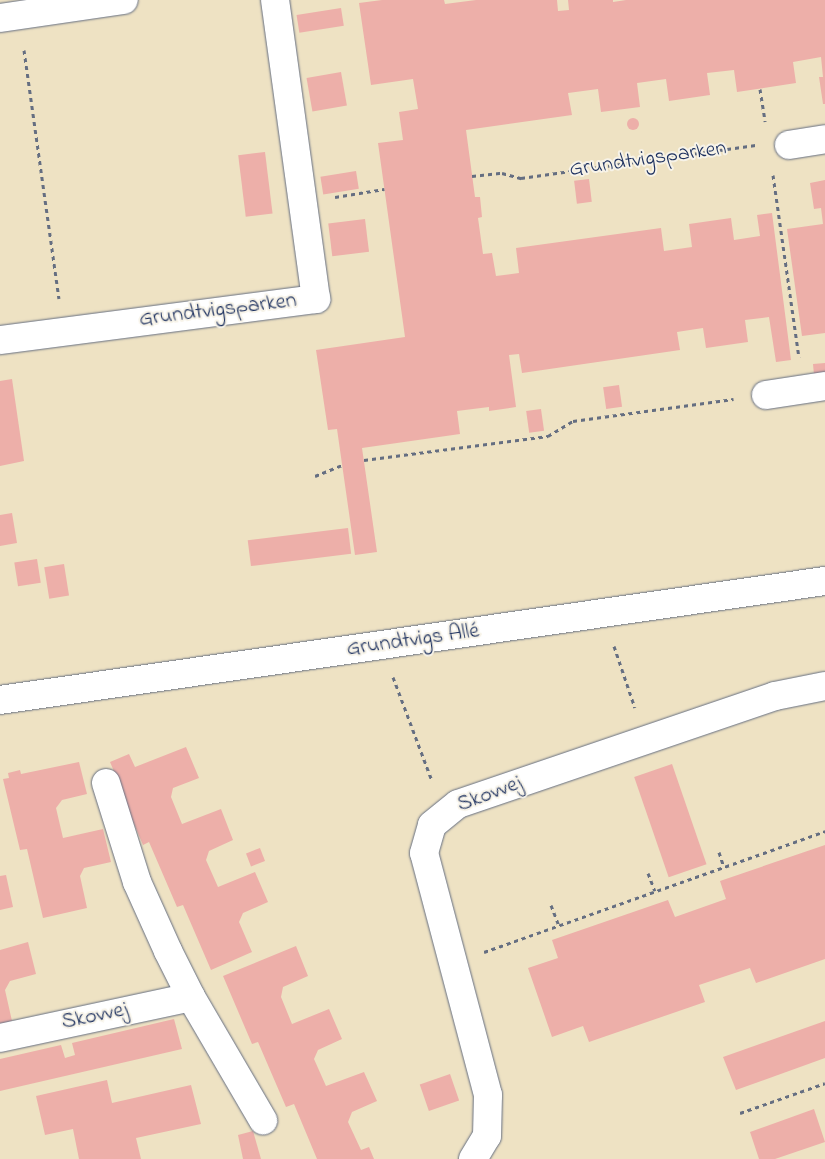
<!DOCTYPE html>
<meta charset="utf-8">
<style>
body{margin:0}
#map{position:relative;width:825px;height:1159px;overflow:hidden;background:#eee2c3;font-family:"Indie Flower",sans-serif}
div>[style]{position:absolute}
.building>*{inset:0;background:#edafa9;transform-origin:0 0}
.round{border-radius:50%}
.path>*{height:3px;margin-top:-1.5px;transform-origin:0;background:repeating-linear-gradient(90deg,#656e81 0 4px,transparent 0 8px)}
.roads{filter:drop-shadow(0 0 1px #656e81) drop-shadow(0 0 1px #656e81)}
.minor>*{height:28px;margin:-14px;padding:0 14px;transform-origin:14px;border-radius:14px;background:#fff}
span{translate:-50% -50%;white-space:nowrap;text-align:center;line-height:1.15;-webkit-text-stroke:4px #f7f3e8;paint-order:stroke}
.street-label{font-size:22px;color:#1b2f5e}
</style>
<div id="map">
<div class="building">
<div style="clip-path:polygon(382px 0,444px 0,445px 4px,476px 0,557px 0,558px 11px,569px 10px,568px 0,613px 0,613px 2px,626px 0,825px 0,825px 104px,823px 104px,819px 77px,823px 77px,821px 57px,793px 62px,796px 83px,737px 92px,734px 70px,707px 73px,710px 95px,669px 101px,666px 79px,637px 83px,640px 107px,601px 112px,598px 89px,568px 93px,572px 115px,466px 130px,475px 197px,480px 197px,482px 217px,478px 218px,483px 254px,492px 253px,496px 276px,519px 273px,516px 248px,661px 228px,664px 251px,692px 247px,689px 224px,731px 218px,734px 240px,760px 236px,757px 215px,772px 213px,791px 360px,776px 362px,769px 317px,745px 320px,748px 342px,706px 348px,703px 328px,677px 332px,680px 350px,522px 373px,519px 354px,509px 355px,516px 407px,489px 411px,489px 407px,457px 411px,460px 434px,362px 448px,377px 552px,355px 555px,337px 429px,328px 430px,316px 350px,405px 337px,378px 143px,403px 140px,399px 112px,418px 109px,413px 79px,371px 85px,359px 3px)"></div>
<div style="left:341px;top:8px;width:18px;height:45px;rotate:81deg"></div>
<div style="left:341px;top:72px;width:34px;height:35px;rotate:80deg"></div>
<div class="round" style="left:627px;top:118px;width:12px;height:12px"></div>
<div style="left:265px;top:152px;width:62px;height:27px;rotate:83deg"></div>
<div style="left:356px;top:171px;width:18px;height:36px;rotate:81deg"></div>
<div style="left:589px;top:179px;width:23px;height:15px;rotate:83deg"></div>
<div style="clip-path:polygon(825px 180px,825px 333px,802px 336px,787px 229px,823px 224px,821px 208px,814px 209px,810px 183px)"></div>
<div style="left:365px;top:219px;width:33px;height:37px;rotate:83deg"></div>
<div style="clip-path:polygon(825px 363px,825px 373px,814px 375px,813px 364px)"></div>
<div style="clip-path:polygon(12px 379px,24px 461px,0 466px,0 381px)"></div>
<div style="left:619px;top:385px;width:22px;height:16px;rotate:82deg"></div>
<div style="left:541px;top:409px;width:22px;height:15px;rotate:82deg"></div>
<div style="clip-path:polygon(12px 513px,17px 543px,0 546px,0 515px)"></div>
<div style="left:348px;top:528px;width:26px;height:101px;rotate:83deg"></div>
<div style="left:37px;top:559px;width:24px;height:23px;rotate:81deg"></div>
<div style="left:64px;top:564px;width:32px;height:20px;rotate:81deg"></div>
<div style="clip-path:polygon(186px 747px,199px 778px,173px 788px,171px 797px,182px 824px,221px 809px,233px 840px,209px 851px,206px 860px,218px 887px,255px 872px,268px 902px,243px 913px,239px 922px,252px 952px,211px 970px,183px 905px,177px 907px,149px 842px,143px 845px,114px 777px,116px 776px,110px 762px,129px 754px,135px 767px)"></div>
<div style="clip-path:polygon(79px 762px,87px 794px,62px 800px,56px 808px,63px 838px,103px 829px,111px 862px,84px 868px,80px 876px,87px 908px,43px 918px,27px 849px,20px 850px,3px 779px,9px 778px,8px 773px,20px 770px,21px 774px)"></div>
<div style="left:672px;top:764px;width:106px;height:40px;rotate:71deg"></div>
<div style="clip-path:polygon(825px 845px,825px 959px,756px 983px,750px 968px,699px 985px,705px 1002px,589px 1042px,583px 1026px,552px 1037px,528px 968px,558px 958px,552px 940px,668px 900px,675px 917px,726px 899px,720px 881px)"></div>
<div style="left:260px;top:848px;width:14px;height:15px;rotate:69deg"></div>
<div style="clip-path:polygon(6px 875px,13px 907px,0 910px,0 876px)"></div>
<div style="clip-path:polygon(28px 942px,36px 974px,10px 981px,5px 990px,12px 1021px,0 1024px,0 950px)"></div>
<div style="clip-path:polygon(296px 946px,308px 976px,283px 987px,281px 997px,292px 1024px,329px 1009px,342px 1039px,318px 1050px,314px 1059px,326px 1086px,364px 1072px,377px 1101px,352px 1112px,348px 1122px,361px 1150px,369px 1147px,374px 1159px,317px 1159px,294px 1104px,286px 1107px,258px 1042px,252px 1044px,223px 976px)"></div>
<div style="clip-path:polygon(174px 1019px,182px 1049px,0 1091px,0 1059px,61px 1045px,65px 1058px,75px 1055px,72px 1043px)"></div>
<div style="clip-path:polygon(825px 1021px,825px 1058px,736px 1090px,723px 1057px)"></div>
<div style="left:450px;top:1074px;width:28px;height:32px;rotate:71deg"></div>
<div style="clip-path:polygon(107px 1080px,112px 1103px,191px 1085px,201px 1124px,136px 1138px,141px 1159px,79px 1159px,73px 1129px,45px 1135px,36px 1096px)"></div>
<div style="clip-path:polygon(814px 1109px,825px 1142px,775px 1159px,759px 1159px,750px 1132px)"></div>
<div style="clip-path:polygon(253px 1131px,261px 1159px,243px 1159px,238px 1135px)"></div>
</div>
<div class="path">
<div style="left:24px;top:50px;width:251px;rotate:82deg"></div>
<div style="left:760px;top:89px;width:33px;rotate:81deg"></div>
<div style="left:773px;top:175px;width:184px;rotate:81.9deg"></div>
<div style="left:472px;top:176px;width:30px;rotate:-6deg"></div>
<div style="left:502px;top:173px;width:20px;rotate:15deg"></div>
<div style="left:521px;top:178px;width:237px;rotate:-8deg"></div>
<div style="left:335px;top:197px;width:50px;rotate:-9.3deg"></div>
<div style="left:364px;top:460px;width:186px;rotate:-7.4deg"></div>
<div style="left:548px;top:436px;width:29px;rotate:-31deg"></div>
<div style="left:573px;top:421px;width:162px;rotate:-7.8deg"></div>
<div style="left:315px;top:476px;width:29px;rotate:-22deg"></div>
<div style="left:614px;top:646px;width:65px;rotate:71.3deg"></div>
<div style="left:393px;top:677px;width:111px;rotate:69.4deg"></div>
<div style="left:719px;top:852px;width:16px;rotate:72deg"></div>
<div style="left:648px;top:873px;width:19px;rotate:69deg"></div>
<div style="left:551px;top:905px;width:22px;rotate:69deg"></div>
<div style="left:484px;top:952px;width:362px;rotate:-19.5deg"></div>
<div style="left:740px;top:1113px;width:90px;rotate:-19.4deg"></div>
</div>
<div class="roads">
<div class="minor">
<div style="left:0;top:18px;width:125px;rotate:-8.3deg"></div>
<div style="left:789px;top:145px;width:36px;rotate:-9deg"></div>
<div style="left:0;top:340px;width:319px;rotate:-7.4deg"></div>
<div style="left:316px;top:299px;width:302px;rotate:-97.8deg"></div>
<div style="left:766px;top:395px;width:60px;rotate:-8.7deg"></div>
<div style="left:0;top:700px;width:834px;rotate:-8.21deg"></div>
<div style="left:106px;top:783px;width:104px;rotate:72.6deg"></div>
<div style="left:137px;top:882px;width:76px;rotate:65.8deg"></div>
<div style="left:168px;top:951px;width:51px;rotate:63.4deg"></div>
<div style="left:191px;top:997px;width:143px;rotate:59.7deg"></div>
<div style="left:0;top:1038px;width:195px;rotate:-12.1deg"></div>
<div style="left:473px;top:1159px;width:27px;rotate:-59deg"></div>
<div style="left:487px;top:1136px;width:41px;rotate:-88.6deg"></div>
<div style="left:488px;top:1095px;width:250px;rotate:-104.8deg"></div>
<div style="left:424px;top:853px;width:29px;rotate:-74deg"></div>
<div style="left:432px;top:825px;width:33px;rotate:-39deg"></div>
<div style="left:458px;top:804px;width:335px;rotate:-18.8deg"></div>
<div style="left:775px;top:696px;width:51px;rotate:-11.3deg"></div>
</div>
</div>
<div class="street-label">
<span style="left:648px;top:160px;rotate:-8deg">Grundtvigsparken</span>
<span style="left:218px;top:311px;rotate:-7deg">Grundtvigsparken</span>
<span style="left:413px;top:641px;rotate:-8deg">Grundtvigs Allé</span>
<span style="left:490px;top:795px;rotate:-21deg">Skovvej</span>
<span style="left:95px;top:1017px;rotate:-12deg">Skovvej</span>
</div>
</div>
